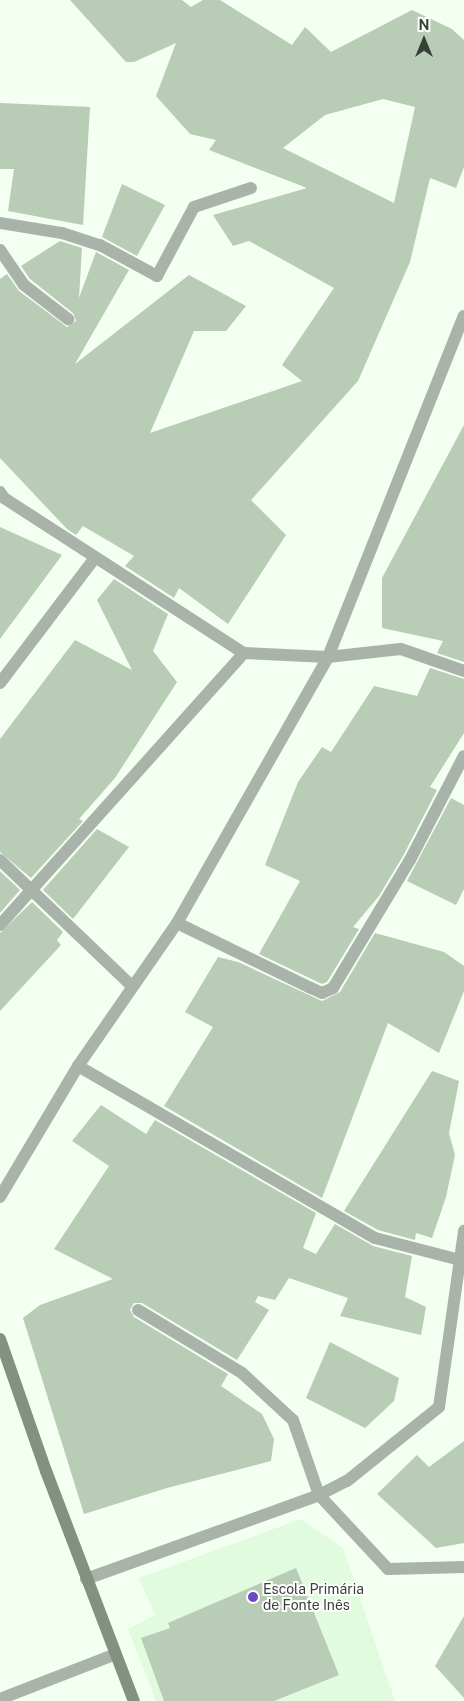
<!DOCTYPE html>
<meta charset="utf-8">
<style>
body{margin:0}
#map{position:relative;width:464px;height:1701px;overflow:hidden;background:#f2fff1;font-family:"Public Sans",sans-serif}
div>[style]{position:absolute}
.built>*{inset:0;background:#e1fbde}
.building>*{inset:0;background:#b8ccb6}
.street>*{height:12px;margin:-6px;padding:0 6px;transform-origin:6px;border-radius:6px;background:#aab3a9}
.secondary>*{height:12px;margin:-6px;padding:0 6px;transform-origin:6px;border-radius:6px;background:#839082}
.dots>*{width:14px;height:14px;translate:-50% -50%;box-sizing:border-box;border:2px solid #fff;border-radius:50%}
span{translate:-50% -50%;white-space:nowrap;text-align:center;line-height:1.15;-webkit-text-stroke:4px #fff;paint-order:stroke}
.poi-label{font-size:14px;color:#374036}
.left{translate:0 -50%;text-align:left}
.north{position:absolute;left:399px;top:15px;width:50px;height:50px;-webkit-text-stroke:4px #fff;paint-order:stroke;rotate:0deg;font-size:14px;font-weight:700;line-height:20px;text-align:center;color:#374036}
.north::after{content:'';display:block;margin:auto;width:18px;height:22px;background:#374036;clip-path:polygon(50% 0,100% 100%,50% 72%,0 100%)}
</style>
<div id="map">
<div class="built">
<div style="clip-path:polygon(301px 1519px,343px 1548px,395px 1701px,156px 1701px,128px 1629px,155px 1615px,139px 1578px)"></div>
</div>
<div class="building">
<div style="clip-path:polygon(evenodd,70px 0,182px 0,191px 7px,203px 0,220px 0,292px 45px,305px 27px,331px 52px,412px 10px,452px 29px,464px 40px,464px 167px,456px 188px,430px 178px,410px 262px,358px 381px,251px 500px,286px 535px,228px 624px,179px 588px,174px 598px,125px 566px,134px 556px,83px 526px,76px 535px,67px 529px,0 458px,0 279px,7px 274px,19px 291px,67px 327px,76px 321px,73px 313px,30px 279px,21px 266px,60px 241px,82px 248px,79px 298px,96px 252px,129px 270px,75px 364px,189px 275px,246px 306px,226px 331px,194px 331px,150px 433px,302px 381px,282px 365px,334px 288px,249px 241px,233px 246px,213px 215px,307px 188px,209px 150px,216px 140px,190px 134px,156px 96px,176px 43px,134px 62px,126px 62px,70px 0,383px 99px,415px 107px,394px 203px,283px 148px,325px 115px,383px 99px)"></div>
<div style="clip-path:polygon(0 103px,90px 107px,83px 225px,8px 211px,14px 169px,0 169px)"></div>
<div style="clip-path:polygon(122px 184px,165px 205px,137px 256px,102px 237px)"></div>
<div style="clip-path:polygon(464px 425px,464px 662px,437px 653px,443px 641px,382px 628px,382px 578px)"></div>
<div style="clip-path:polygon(0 527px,62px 555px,0 639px)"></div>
<div style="clip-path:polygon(114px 579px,168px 614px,153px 651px,177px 682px,115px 778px,79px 819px,83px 821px,31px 878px,0 852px,0 739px,75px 640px,132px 670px,97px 600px)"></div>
<div style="clip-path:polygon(430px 668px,464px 679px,464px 733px,430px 787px,437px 790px,403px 856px,379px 896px,353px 927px,359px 929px,327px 982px,322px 984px,259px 954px,300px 881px,265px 865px,298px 782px,322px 747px,331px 752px,374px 686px,417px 696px)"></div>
<div style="clip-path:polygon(451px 798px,464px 805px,464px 889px,456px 905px,407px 881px)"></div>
<div style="clip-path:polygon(97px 829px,129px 847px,73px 919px,43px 890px)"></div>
<div style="clip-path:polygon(0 871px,20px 890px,0 913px)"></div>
<div style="clip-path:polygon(32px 902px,63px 932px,57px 940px,61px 945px,0 1011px,0 933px)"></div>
<div style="clip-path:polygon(375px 933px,444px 952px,464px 966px,464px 991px,439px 1053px,388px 1023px,322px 1198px,164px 1106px,213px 1027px,185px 1012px,218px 957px,238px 962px,322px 1001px,340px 992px)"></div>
<div style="clip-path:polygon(432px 1071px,459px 1081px,449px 1133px,455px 1155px,446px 1197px,432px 1238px,416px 1233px,415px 1240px,378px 1230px,344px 1211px)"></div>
<div style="clip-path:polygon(101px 1105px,146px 1134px,155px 1120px,316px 1213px,303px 1248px,316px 1254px,335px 1224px,373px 1246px,412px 1256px,405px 1297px,426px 1307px,421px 1335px,340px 1316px,348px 1298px,289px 1278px,275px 1300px,258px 1296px,255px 1302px,269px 1310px,237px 1360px,142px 1303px,134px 1303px,130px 1310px,134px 1317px,228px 1374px,221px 1386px,262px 1414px,274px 1439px,271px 1461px,167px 1488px,84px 1514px,23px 1318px,40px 1305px,113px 1279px,54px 1249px,109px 1166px,72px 1141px)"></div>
<div style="clip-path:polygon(330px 1342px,399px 1378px,394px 1401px,365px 1428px,306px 1398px)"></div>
<div style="clip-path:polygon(464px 1441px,464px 1543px,436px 1548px,377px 1494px,417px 1455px,429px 1467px)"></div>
<div style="clip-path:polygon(296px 1568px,339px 1675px,274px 1701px,164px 1701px,141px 1638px,170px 1628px,168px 1623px)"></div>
<div style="clip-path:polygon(464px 1616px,464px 1698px,435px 1666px)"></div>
</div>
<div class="street">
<div style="left:0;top:223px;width:63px;rotate:9.2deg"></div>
<div style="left:62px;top:233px;width:40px;rotate:18deg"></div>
<div style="left:100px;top:245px;width:65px;rotate:28.5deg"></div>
<div style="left:157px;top:276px;width:78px;rotate:-61.8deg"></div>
<div style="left:194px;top:207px;width:60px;rotate:-18.4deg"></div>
<div style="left:0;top:250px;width:42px;rotate:55.6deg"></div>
<div style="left:24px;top:285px;width:56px;rotate:37.7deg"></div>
<div style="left:0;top:492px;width:7px;rotate:56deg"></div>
<div style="left:4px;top:498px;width:286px;rotate:32.9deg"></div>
<div style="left:244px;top:653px;width:84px;rotate:2.7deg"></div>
<div style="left:328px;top:657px;width:73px;rotate:-6.3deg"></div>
<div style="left:401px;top:649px;width:67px;rotate:19.2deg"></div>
<div style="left:0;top:683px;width:157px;rotate:-52.8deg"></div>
<div style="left:0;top:860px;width:182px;rotate:43.7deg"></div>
<div style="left:177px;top:923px;width:149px;rotate:25.9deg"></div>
<div style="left:311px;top:988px;width:12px;rotate:24deg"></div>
<div style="left:322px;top:993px;width:12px;rotate:-24deg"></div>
<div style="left:333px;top:988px;width:149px;rotate:-59deg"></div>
<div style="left:410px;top:860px;width:117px;rotate:-62.6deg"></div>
<div style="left:0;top:925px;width:365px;rotate:-48.1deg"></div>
<div style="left:78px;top:1066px;width:343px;rotate:30.1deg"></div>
<div style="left:375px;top:1238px;width:88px;rotate:14.5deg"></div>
<div style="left:0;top:1197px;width:152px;rotate:-59.2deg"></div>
<div style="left:78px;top:1066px;width:174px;rotate:-55.3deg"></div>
<div style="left:177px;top:923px;width:306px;rotate:-60.4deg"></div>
<div style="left:328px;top:657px;width:367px;rotate:-68.3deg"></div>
<div style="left:138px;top:1310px;width:122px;rotate:31.2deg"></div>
<div style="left:242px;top:1373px;width:69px;rotate:42.7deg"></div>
<div style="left:293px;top:1420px;width:79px;rotate:70.9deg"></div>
<div style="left:319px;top:1495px;width:101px;rotate:47deg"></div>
<div style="left:388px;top:1569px;width:76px;rotate:-1.5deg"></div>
<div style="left:86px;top:1579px;width:248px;rotate:-19.8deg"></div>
<div style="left:319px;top:1495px;width:31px;rotate:-27deg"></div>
<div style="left:347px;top:1481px;width:118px;rotate:-38.8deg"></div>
<div style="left:439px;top:1407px;width:178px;rotate:-81.9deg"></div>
<div style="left:0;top:1699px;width:124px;rotate:-21.2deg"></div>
</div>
<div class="secondary">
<div style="left:0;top:1339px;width:140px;rotate:70.8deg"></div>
<div style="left:46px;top:1471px;width:246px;rotate:69.1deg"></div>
</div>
<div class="dots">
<div style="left:253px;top:1597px;background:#6c48c1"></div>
</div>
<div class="poi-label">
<span class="left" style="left:263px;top:1597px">Escola Primária<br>de Fonte Inês</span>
</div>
<div class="north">N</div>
</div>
